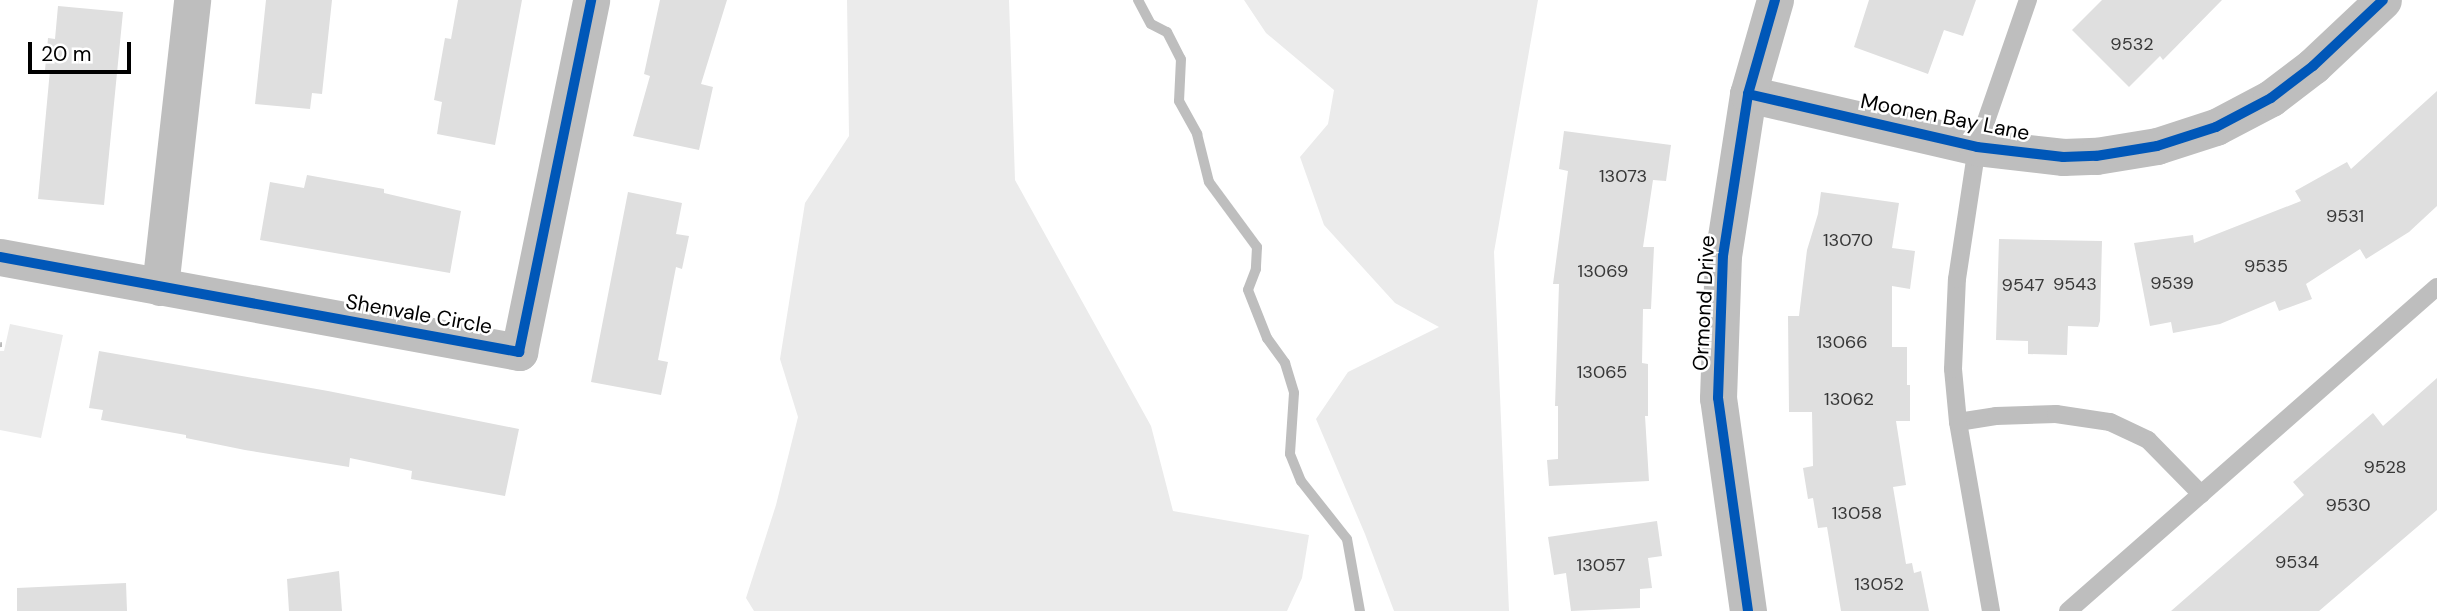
<!DOCTYPE html>
<style>
body{margin:0}
#map{position:relative;width:2437px;height:611px;overflow:hidden;background:#fff;font-family:"DM Sans",sans-serif}
div>[style]{position:absolute}
.green>*{inset:0;background:#ebebeb}
.stream>*{height:10px;margin:-5px;padding:0 5px;transform-origin:5px;border-radius:5px;background:#bebebe}
.building>*{inset:0;background:#dfdfdf}
.path>*{height:4.5px;margin-top:-2.25px;transform-origin:0;background:repeating-linear-gradient(90deg,#b9b9b9 0 2px,transparent 0 5.5px)}
.lane>*{height:18px;margin:-9px;padding:0 9px;transform-origin:9px;border-radius:9px;background:#bebebe}
.street>*{height:37px;margin:-18.5px;padding:0 18.5px;transform-origin:18.5px;border-radius:18.5px;background:#bebebe}
.cycleway>*{height:10px;margin:-5px;padding:0 5px;transform-origin:5px;border-radius:5px;background:#0057b8}
span{translate:-50% -50%;white-space:nowrap;text-align:center;line-height:1.15;-webkit-text-stroke:5px #fff;paint-order:stroke}
.number-label{font-size:18px;color:#383838}
.number-label span{-webkit-text-stroke-width:0}
.street-label{font-size:21px;color:#000}
.scale{position:absolute;left:28px;top:42px;width:103px;height:32px;box-sizing:border-box;border:4px solid #000;border-top:0;padding-left:9px;font-size:21px;line-height:24px;white-space:nowrap;color:#000;-webkit-text-stroke:5px #fff;paint-order:stroke}
</style>
<div id="map">
<div class="green">
<div style="clip-path:polygon(847px 0,1009px 0,1015px 180px,1151px 426px,1173px 511px,1309px 535px,1302px 578px,1287px 611px,754px 611px,746px 598px,776px 505px,798px 417px,780px 359px,805px 203px,849px 136px)"></div>
<div style="clip-path:polygon(1244px 0,1538px 0,1494px 252px,1509px 611px,1394px 611px,1365px 534px,1316px 419px,1348px 372px,1439px 327px,1395px 303px,1324px 225px,1300px 157px,1328px 124px,1334px 90px,1266px 33px)"></div>
<div style="clip-path:polygon(10px 324px,63px 335px,41px 438px,0 430px,0 351px,4px 351px)"></div>
</div>
<div class="stream">
<div style="left:1138px;top:0;width:27px;rotate:62deg"></div>
<div style="left:1151px;top:24px;width:18px;rotate:27deg"></div>
<div style="left:1167px;top:32px;width:30px;rotate:63deg"></div>
<div style="left:1181px;top:59px;width:42px;rotate:92.7deg"></div>
<div style="left:1179px;top:101px;width:38px;rotate:61deg"></div>
<div style="left:1197px;top:134px;width:49px;rotate:76deg"></div>
<div style="left:1209px;top:182px;width:81px;rotate:53.6deg"></div>
<div style="left:1257px;top:247px;width:22px;rotate:93deg"></div>
<div style="left:1256px;top:269px;width:22px;rotate:111deg"></div>
<div style="left:1248px;top:290px;width:52px;rotate:68.4deg"></div>
<div style="left:1267px;top:338px;width:31px;rotate:54deg"></div>
<div style="left:1285px;top:363px;width:31px;rotate:73deg"></div>
<div style="left:1294px;top:393px;width:61px;rotate:93.8deg"></div>
<div style="left:1290px;top:454px;width:29px;rotate:68deg"></div>
<div style="left:1301px;top:481px;width:74px;rotate:51.6deg"></div>
<div style="left:1347px;top:539px;width:73px;rotate:79.8deg"></div>
</div>
<div class="building">
<div style="clip-path:polygon(266px 0,332px 0,322px 94px,312px 93px,310px 109px,255px 104px)"></div>
<div style="clip-path:polygon(458px 0,522px 0,495px 145px,437px 134px,442px 102px,434px 100px,445px 38px,451px 39px)"></div>
<div style="clip-path:polygon(660px 0,727px 0,701px 84px,713px 87px,699px 150px,633px 136px,650px 76px,644px 74px)"></div>
<div style="clip-path:polygon(1869px 0,1976px 0,1963px 36px,1944px 30px,1928px 74px,1854px 47px)"></div>
<div style="clip-path:polygon(2102px 0,2222px 0,2163px 60px,2160px 56px,2129px 87px,2072px 30px)"></div>
<div style="clip-path:polygon(58px 6px,123px 12px,104px 205px,38px 199px,50px 70px,45px 70px,48px 38px,55px 39px)"></div>
<div style="clip-path:polygon(2437px 91px,2437px 206px,2409px 232px,2366px 259px,2360px 249px,2306px 284px,2312px 299px,2279px 311px,2275px 301px,2220px 324px,2173px 333px,2171px 322px,2150px 326px,2134px 243px,2193px 235px,2194px 243px,2301px 201px,2295px 191px,2347px 162px,2351px 169px)"></div>
<div style="clip-path:polygon(1564px 131px,1671px 145px,1666px 181px,1653px 180px,1643px 247px,1654px 247px,1651px 309px,1643px 309px,1642px 363px,1648px 364px,1648px 416px,1645px 416px,1649px 481px,1549px 486px,1547px 460px,1558px 459px,1558px 406px,1555px 406px,1559px 284px,1553px 284px,1568px 171px,1559px 169px)"></div>
<div style="clip-path:polygon(307px 175px,384px 189px,384px 193px,461px 211px,450px 273px,260px 240px,270px 182px,304px 188px)"></div>
<div style="clip-path:polygon(628px 192px,682px 203px,676px 234px,689px 236px,682px 269px,676px 267px,658px 360px,668px 362px,661px 395px,591px 382px)"></div>
<div style="clip-path:polygon(1821px 192px,1899px 203px,1892px 248px,1915px 251px,1910px 289px,1892px 286px,1892px 347px,1907px 347px,1907px 385px,1910px 385px,1910px 421px,1896px 421px,1906px 485px,1893px 487px,1906px 564px,1912px 563px,1914px 573px,1921px 571px,1929px 611px,1841px 611px,1827px 527px,1818px 528px,1813px 498px,1808px 499px,1803px 468px,1813px 466px,1812px 412px,1789px 412px,1788px 316px,1799px 316px,1807px 250px,1818px 214px)"></div>
<div style="clip-path:polygon(1999px 239px,2102px 241px,2100px 321px,2098px 327px,2068px 326px,2067px 355px,2028px 354px,2028px 341px,1996px 340px)"></div>
<div style="clip-path:polygon(99px 351px,328px 391px,519px 429px,505px 496px,411px 479px,412px 471px,350px 458px,349px 467px,245px 450px,186px 438px,186px 435px,101px 420px,103px 410px,89px 408px)"></div>
<div style="clip-path:polygon(2437px 378px,2437px 510px,2319px 611px,2171px 611px,2304px 495px,2293px 482px,2373px 413px,2383px 426px)"></div>
<div style="clip-path:polygon(1657px 521px,1662px 556px,1648px 558px,1652px 588px,1640px 589px,1640px 608px,1571px 611px,1566px 573px,1554px 575px,1548px 537px)"></div>
<div style="clip-path:polygon(339px 571px,342px 611px,289px 611px,287px 579px)"></div>
<div style="clip-path:polygon(126px 583px,127px 611px,17px 611px,17px 588px)"></div>
</div>
<div class="path">
<div style="left:0;top:344px;width:5px;rotate:11deg"></div>
</div>
<div class="lane">
<div style="left:1958px;top:422px;width:38px;rotate:-9deg"></div>
<div style="left:1996px;top:416px;width:60px;rotate:-1.9deg"></div>
<div style="left:2056px;top:414px;width:55px;rotate:8.4deg"></div>
<div style="left:2110px;top:422px;width:42px;rotate:25.3deg"></div>
<div style="left:2148px;top:440px;width:76px;rotate:45.5deg"></div>
<div style="left:1991px;top:611px;width:192px;rotate:-99.9deg"></div>
<div style="left:1958px;top:422px;width:53px;rotate:-95.4deg"></div>
<div style="left:1953px;top:369px;width:90px;rotate:-87.5deg"></div>
<div style="left:1957px;top:279px;width:134px;rotate:-81.4deg"></div>
<div style="left:1977px;top:147px;width:156px;rotate:-70.9deg"></div>
<div style="left:2068px;top:611px;width:491px;rotate:-41.3deg"></div>
</div>
<div class="street">
<div style="left:1748px;top:94px;width:235px;rotate:13deg"></div>
<div style="left:1977px;top:147px;width:87px;rotate:6.6deg"></div>
<div style="left:2063px;top:157px;width:33px;rotate:-2deg"></div>
<div style="left:2096px;top:156px;width:62px;rotate:-9.3deg"></div>
<div style="left:2157px;top:146px;width:62px;rotate:-17.9deg"></div>
<div style="left:2216px;top:127px;width:62px;rotate:-27.8deg"></div>
<div style="left:2271px;top:98px;width:53px;rotate:-37.3deg"></div>
<div style="left:2313px;top:66px;width:96px;rotate:-43.3deg"></div>
<div style="left:0;top:257px;width:528px;rotate:10.37deg"></div>
<div style="left:519px;top:352px;width:359px;rotate:-78.4deg"></div>
<div style="left:160px;top:287px;width:289px;rotate:-83.6deg"></div>
<div style="left:1748px;top:611px;width:215px;rotate:-98deg"></div>
<div style="left:1718px;top:398px;width:142px;rotate:-88deg"></div>
<div style="left:1723px;top:256px;width:164px;rotate:-81.2deg"></div>
<div style="left:1748px;top:94px;width:98px;rotate:-74deg"></div>
</div>
<div class="cycleway">
<div style="left:1748px;top:94px;width:235px;rotate:13deg"></div>
<div style="left:1977px;top:147px;width:87px;rotate:6.6deg"></div>
<div style="left:2063px;top:157px;width:33px;rotate:-2deg"></div>
<div style="left:2096px;top:156px;width:62px;rotate:-9.3deg"></div>
<div style="left:2157px;top:146px;width:62px;rotate:-17.9deg"></div>
<div style="left:2216px;top:127px;width:62px;rotate:-27.8deg"></div>
<div style="left:2271px;top:98px;width:53px;rotate:-37.3deg"></div>
<div style="left:2313px;top:66px;width:96px;rotate:-43.3deg"></div>
<div style="left:0;top:257px;width:528px;rotate:10.37deg"></div>
<div style="left:519px;top:352px;width:359px;rotate:-78.4deg"></div>
<div style="left:1748px;top:611px;width:215px;rotate:-98deg"></div>
<div style="left:1718px;top:398px;width:142px;rotate:-88deg"></div>
<div style="left:1723px;top:256px;width:164px;rotate:-81.2deg"></div>
<div style="left:1748px;top:94px;width:98px;rotate:-74deg"></div>
</div>
<div class="number-label">
<span style="left:2132px;top:44px">9532</span>
<span style="left:1623px;top:176px">13073</span>
<span style="left:2345px;top:216px">9531</span>
<span style="left:1848px;top:240px">13070</span>
<span style="left:2266px;top:266px">9535</span>
<span style="left:1603px;top:271px">13069</span>
<span style="left:2172px;top:283px">9539</span>
<span style="left:2075px;top:284px">9543</span>
<span style="left:2023px;top:285px">9547</span>
<span style="left:1842px;top:342px">13066</span>
<span style="left:1602px;top:372px">13065</span>
<span style="left:1849px;top:399px">13062</span>
<span style="left:2385px;top:467px">9528</span>
<span style="left:2348px;top:505px">9530</span>
<span style="left:1857px;top:513px">13058</span>
<span style="left:2297px;top:562px">9534</span>
<span style="left:1601px;top:565px">13057</span>
<span style="left:1879px;top:584px">13052</span>
</div>
<div class="street-label">
<span style="left:1945px;top:117px;rotate:11deg">Moonen Bay Lane</span>
<span style="left:1704px;top:303px;rotate:-87deg">Ormond Drive</span>
<span style="left:419px;top:314px;rotate:10deg">Shenvale Circle</span>
</div>
<div class="scale">20 m</div>
</div>
